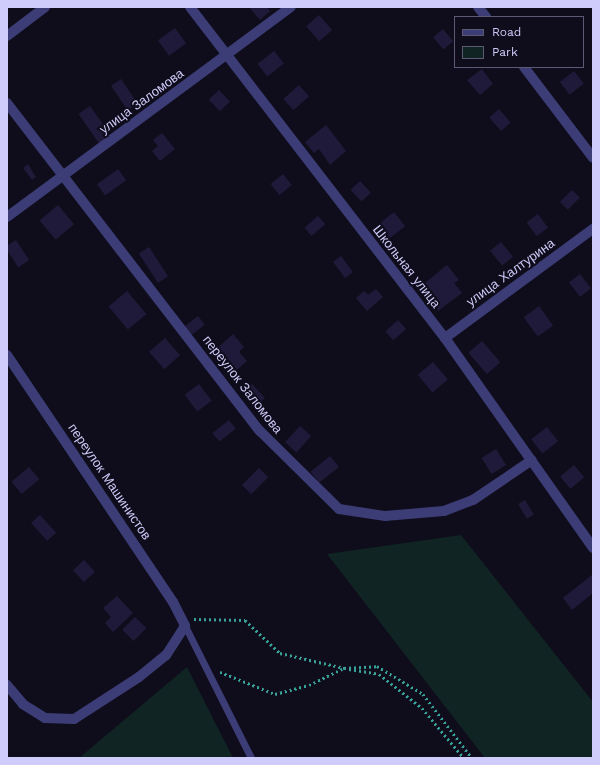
<!DOCTYPE html>
<meta charset="utf-8">
<style>
body{margin:0}
#map{position:relative;width:600px;height:765px;overflow:hidden;background:#0f0d1b;font-family:"Work Sans",sans-serif}
div>[style]{position:absolute}
.green>*{inset:0;background:#102423}
.building>*{inset:0;background:#201a3a;transform-origin:0 0}
.path>*{height:2.5px;margin-top:-1.25px;transform-origin:0;background:repeating-linear-gradient(90deg,#37a299 0 2px,transparent 0 5px)}
.lane>*{height:7px;margin:-3.5px;padding:0 3.5px;transform-origin:3.5px;border-radius:3.5px;background:#3c3c76}
.street>*{height:10px;margin:-5px;padding:0 5px;transform-origin:5px;border-radius:5px;background:#3c3c76}
span{translate:-50% -50%;white-space:nowrap;text-align:center;line-height:1.15;-webkit-text-stroke:4px #0f0d1b;paint-order:stroke}
.street-label{font-size:13px;color:#cfcbfa}
.frame{position:absolute;inset:0;border:8px solid #cfcbfa;pointer-events:none}
.legend{position:absolute;left:454px;top:16px;width:130px;height:52px;box-sizing:border-box;background:#0f0d1b;border:1px solid #5c5974;margin:0;padding:5px 7px;list-style:none;font-size:12px;color:#cfcbfa}
.legend li{display:flex;align-items:center;gap:8px;height:20px}
.legend b{width:20px;border:1px solid #5c5974}
</style>
<div id="map">
<div class="green">
<div style="clip-path:polygon(461px 535px,593px 702px,593px 758px,485px 758px,327px 554px)"></div>
<div style="clip-path:polygon(187px 667px,233px 758px,79px 758px)"></div>
</div>
<div class="building">
<div style="clip-path:polygon(249px 7px,267px 7px,270px 11px,260px 20px)"></div>
<div style="left:319px;top:15px;width:20px;height:17px;rotate:49deg"></div>
<div style="left:175px;top:28px;width:19px;height:21px;rotate:54deg"></div>
<div style="left:443px;top:29px;width:16px;height:13px;rotate:50deg"></div>
<div style="left:274px;top:51px;width:16px;height:21px;rotate:52deg"></div>
<div style="clip-path:polygon(482px 69px,493px 84px,480px 95px,467px 80px)"></div>
<div style="left:574px;top:71px;width:16px;height:18px;rotate:52deg"></div>
<div style="left:121px;top:79px;width:30px;height:12px;rotate:56deg"></div>
<div style="left:299px;top:85px;width:15px;height:21px;rotate:48deg"></div>
<div style="left:219px;top:90px;width:16px;height:14px;rotate:47deg"></div>
<div style="left:90px;top:106px;width:35px;height:14px;rotate:55deg"></div>
<div style="left:499px;top:109px;width:18px;height:13px;rotate:49deg"></div>
<div style="clip-path:polygon(326px 125px,346px 151px,330px 165px,319px 149px,314px 153px,305px 142px)"></div>
<div style="clip-path:polygon(162px 133px,175px 149px,160px 161px,152px 151px,158px 146px,153px 140px)"></div>
<div style="clip-path:polygon(28px 164px,36px 177px,32px 180px,23px 168px)"></div>
<div style="left:118px;top:169px;width:14px;height:26px;rotate:54deg"></div>
<div style="left:283px;top:174px;width:14px;height:16px;rotate:51deg"></div>
<div style="left:360px;top:181px;width:16px;height:13px;rotate:47deg"></div>
<div style="left:572px;top:190px;width:11px;height:17px;rotate:45deg"></div>
<div style="left:58px;top:205px;width:25px;height:24px;rotate:50deg"></div>
<div style="left:394px;top:212px;width:18px;height:23px;rotate:52deg"></div>
<div style="left:538px;top:214px;width:17px;height:14px;rotate:54deg"></div>
<div style="left:318px;top:216px;width:11px;height:18px;rotate:49deg"></div>
<div style="left:16px;top:240px;width:24px;height:13px;rotate:57deg"></div>
<div style="left:501px;top:242px;width:19px;height:14px;rotate:51deg"></div>
<div style="left:149px;top:247px;width:35px;height:12px;rotate:57deg"></div>
<div style="left:341px;top:256px;width:20px;height:10px;rotate:53deg"></div>
<div style="clip-path:polygon(447px 265px,459px 280px,454px 283px,462px 293px,438px 311px,420px 287px)"></div>
<div style="left:580px;top:274px;width:18px;height:14px;rotate:52deg"></div>
<div style="clip-path:polygon(376px 289px,383px 297px,367px 311px,356px 298px,364px 291px,368px 295px)"></div>
<div style="left:127px;top:291px;width:30px;height:24px;rotate:50deg"></div>
<div style="left:539px;top:306px;width:24px;height:19px;rotate:54deg"></div>
<div style="left:198px;top:316px;width:11px;height:20px;rotate:52deg"></div>
<div style="left:398px;top:320px;width:12px;height:17px;rotate:48deg"></div>
<div style="clip-path:polygon(233px 334px,244px 347px,239px 352px,247px 361px,231px 375px,212px 353px)"></div>
<div style="left:165px;top:338px;width:23px;height:21px;rotate:49deg"></div>
<div style="left:482px;top:341px;width:28px;height:18px;rotate:49deg"></div>
<div style="left:433px;top:362px;width:23px;height:20px;rotate:50deg"></div>
<div style="left:199px;top:384px;width:21px;height:18px;rotate:53deg"></div>
<div style="left:252px;top:384px;width:19px;height:11px;rotate:47deg"></div>
<div style="left:229px;top:420px;width:11px;height:21px;rotate:52deg"></div>
<div style="left:300px;top:426px;width:15px;height:22px;rotate:42deg"></div>
<div style="left:547px;top:427px;width:18px;height:20px;rotate:52deg"></div>
<div style="left:496px;top:449px;width:19px;height:17px;rotate:58deg"></div>
<div style="left:330px;top:456px;width:14px;height:25px;rotate:51deg"></div>
<div style="left:574px;top:465px;width:16px;height:18px;rotate:50deg"></div>
<div style="left:29px;top:467px;width:16px;height:23px;rotate:50deg"></div>
<div style="left:259px;top:468px;width:13px;height:24px;rotate:45deg"></div>
<div style="left:525px;top:500px;width:17px;height:8px;rotate:59deg"></div>
<div style="left:40px;top:515px;width:24px;height:12px;rotate:48deg"></div>
<div style="left:84px;top:560px;width:16px;height:15px;rotate:47deg"></div>
<div style="clip-path:polygon(593px 574px,593px 593px,572px 610px,563px 598px)"></div>
<div style="clip-path:polygon(117px 596px,133px 613px,113px 632px,105px 623px,111px 617px,103px 608px)"></div>
<div style="left:135px;top:617px;width:16px;height:18px;rotate:45deg"></div>
</div>
<div class="path">
<div style="left:194px;top:619px;width:51px;rotate:1.1deg"></div>
<div style="left:245px;top:620px;width:48px;rotate:43.3deg"></div>
<div style="left:280px;top:653px;width:66px;rotate:13.2deg"></div>
<div style="left:349px;top:669px;width:30px;rotate:9deg"></div>
<div style="left:379px;top:674px;width:55px;rotate:38.3deg"></div>
<div style="left:422px;top:708px;width:65px;rotate:50deg"></div>
<div style="left:220px;top:672px;width:59px;rotate:21.8deg"></div>
<div style="left:275px;top:694px;width:35px;rotate:-15deg"></div>
<div style="left:309px;top:685px;width:39px;rotate:-26deg"></div>
<div style="left:344px;top:668px;width:33px;rotate:-3deg"></div>
<div style="left:377px;top:666px;width:54px;rotate:31.3deg"></div>
<div style="left:423px;top:694px;width:81px;rotate:52.6deg"></div>
</div>
<div class="lane">
<div style="left:185px;top:626px;width:148px;rotate:63.4deg"></div>
</div>
<div class="street">
<div style="left:190px;top:7px;width:418px;rotate:52.4deg"></div>
<div style="left:445px;top:338px;width:257px;rotate:54.8deg"></div>
<div style="left:478px;top:7px;width:13px;rotate:51deg"></div>
<div style="left:7px;top:36px;width:48px;rotate:-37.3deg"></div>
<div style="left:524px;top:67px;width:114px;rotate:52.8deg"></div>
<div style="left:7px;top:103px;width:414px;rotate:52.4deg"></div>
<div style="left:260px;top:431px;width:111px;rotate:44.6deg"></div>
<div style="left:339px;top:509px;width:47px;rotate:8.7deg"></div>
<div style="left:385px;top:516px;width:59px;rotate:-4.8deg"></div>
<div style="left:444px;top:511px;width:31px;rotate:-21deg"></div>
<div style="left:473px;top:500px;width:71px;rotate:-34.1deg"></div>
<div style="left:7px;top:217px;width:353px;rotate:-36.5deg"></div>
<div style="left:445px;top:338px;width:184px;rotate:-36.4deg"></div>
<div style="left:7px;top:355px;width:298px;rotate:56.1deg"></div>
<div style="left:173px;top:602px;width:27px;rotate:63deg"></div>
<div style="left:185px;top:626px;width:35px;rotate:123deg"></div>
<div style="left:166px;top:655px;width:35px;rotate:141deg"></div>
<div style="left:139px;top:677px;width:77px;rotate:147.1deg"></div>
<div style="left:74px;top:719px;width:29px;rotate:-178deg"></div>
<div style="left:45px;top:718px;width:26px;rotate:-148deg"></div>
<div style="left:23px;top:704px;width:25px;rotate:-130deg"></div>
</div>
<div class="street-label">
<span style="left:142px;top:102px;rotate:-36deg">улица Заломова</span>
<span style="left:406px;top:267px;rotate:52deg">Школьная улица</span>
<span style="left:511px;top:273px;rotate:-36deg">улица Халтурина</span>
<span style="left:242px;top:385px;rotate:52deg">переулок Заломова</span>
<span style="left:109px;top:482px;rotate:56deg">переулок Машинистов</span>
</div>
<div class="frame"></div>
<ul class="legend">
<li><b style="height:5px;background:#3c3c76"></b>Road</li>
<li><b style="height:11px;background:#102423"></b>Park</li>
</ul>
</div>
